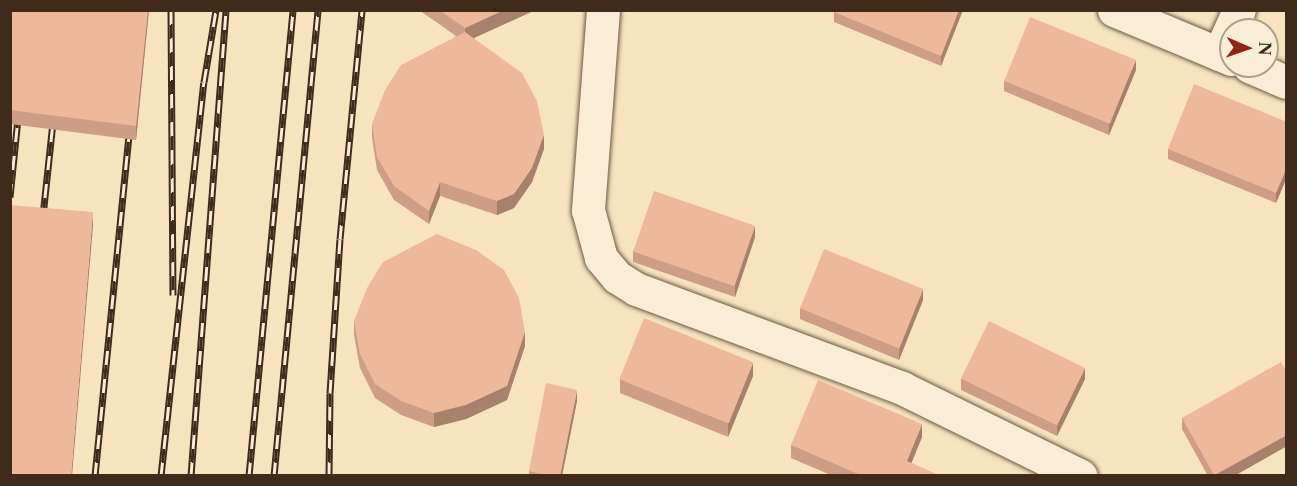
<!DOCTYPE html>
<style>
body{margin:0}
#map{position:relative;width:1297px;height:486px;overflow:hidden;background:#f7e4bf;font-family:"Libre Caslon Text",serif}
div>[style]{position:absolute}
.roads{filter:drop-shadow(0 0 2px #6e5943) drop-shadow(0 0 2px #6e5943)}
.minor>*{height:33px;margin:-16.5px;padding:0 16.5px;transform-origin:16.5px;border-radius:16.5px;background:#faedd5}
.rail>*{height:7px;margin-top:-3.5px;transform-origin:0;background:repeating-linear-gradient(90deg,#faedd5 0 14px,#402b1a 0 28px);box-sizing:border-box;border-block:2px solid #402b1a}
.wall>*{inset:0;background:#cd9e85}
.shaded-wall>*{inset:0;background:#a7816c}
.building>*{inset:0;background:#eeb89b;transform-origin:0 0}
span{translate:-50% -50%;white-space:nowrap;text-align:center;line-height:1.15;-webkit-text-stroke:4.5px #faedd5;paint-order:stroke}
.frame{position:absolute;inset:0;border:12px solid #402b1a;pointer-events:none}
.north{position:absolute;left:1219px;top:18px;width:60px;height:60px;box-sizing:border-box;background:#faedd5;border:2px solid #b09f8a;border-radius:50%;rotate:92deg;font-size:16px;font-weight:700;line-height:24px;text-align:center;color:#402b1a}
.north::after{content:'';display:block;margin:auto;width:21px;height:27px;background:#8f2418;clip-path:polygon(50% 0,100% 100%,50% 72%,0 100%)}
</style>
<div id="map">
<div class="roads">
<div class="minor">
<div style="left:603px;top:10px;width:201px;rotate:94.3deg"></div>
<div style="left:588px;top:210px;width:50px;rotate:74.8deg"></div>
<div style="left:601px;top:258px;width:25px;rotate:50deg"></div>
<div style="left:617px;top:277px;width:22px;rotate:32deg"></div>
<div style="left:636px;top:289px;width:284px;rotate:20.4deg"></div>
<div style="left:902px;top:388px;width:199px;rotate:26.2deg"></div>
<div style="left:1114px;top:10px;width:127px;rotate:22.7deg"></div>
<div style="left:1219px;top:54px;width:48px;rotate:-65.6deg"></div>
<div style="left:1249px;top:66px;width:40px;rotate:23.4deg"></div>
</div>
</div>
<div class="rail">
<div style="left:171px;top:10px;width:285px;rotate:89.6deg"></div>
<div style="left:10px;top:197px;width:88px;rotate:-84.2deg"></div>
<div style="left:42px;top:225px;width:114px;rotate:-83.9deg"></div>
<div style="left:95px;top:476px;width:354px;rotate:-84.3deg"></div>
<div style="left:161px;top:476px;width:396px;rotate:-83.8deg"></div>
<div style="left:204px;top:82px;width:73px;rotate:-80.5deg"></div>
<div style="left:191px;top:476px;width:467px;rotate:-85.7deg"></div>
<div style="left:249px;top:476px;width:468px;rotate:-84.6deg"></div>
<div style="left:274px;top:476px;width:468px;rotate:-84.6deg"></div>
<div style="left:329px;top:476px;width:83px;rotate:-89.3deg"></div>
<div style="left:330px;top:393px;width:154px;rotate:-86.3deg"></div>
<div style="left:340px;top:239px;width:230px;rotate:-84.5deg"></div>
</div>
<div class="wall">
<div style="clip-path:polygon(10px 10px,149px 10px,136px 140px,10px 124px)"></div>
<div style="clip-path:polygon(419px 10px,532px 10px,531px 12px,474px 38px,544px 149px,532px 182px,514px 208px,497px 215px,440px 196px,429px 224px,394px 200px,377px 170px,372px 138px,372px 124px,456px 36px)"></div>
<div style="clip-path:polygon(963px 10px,941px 66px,834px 22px,834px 12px)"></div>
<div style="clip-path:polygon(1136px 70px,1109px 135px,1004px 91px,1004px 81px)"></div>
<div style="clip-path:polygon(1287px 122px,1287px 177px,1276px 203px,1168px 159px,1168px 149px)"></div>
<div style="clip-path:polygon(755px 237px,735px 297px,633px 262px,633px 251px)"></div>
<div style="clip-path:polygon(923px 300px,899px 360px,800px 319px,800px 308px)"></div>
<div style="clip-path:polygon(354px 321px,525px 346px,507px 400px,466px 419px,434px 427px,401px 415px,375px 398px,360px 368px,354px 335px)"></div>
<div style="clip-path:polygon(1287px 372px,1287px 446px,1234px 476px,1208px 476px,1182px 429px,1182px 418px)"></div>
<div style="clip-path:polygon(753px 376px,728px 437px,620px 393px,620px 379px)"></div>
<div style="clip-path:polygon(961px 379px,1085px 379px,1057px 436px,961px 390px)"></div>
<div style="clip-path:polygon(577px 401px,562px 476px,529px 476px,529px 471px)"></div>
<div style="clip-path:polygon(922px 437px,911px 463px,940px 476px,833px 476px,791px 458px,791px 445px)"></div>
</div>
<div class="shaded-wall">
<div style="clip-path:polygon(148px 10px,149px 10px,136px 140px,136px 126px)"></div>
<div style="clip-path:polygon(504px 10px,532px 10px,531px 12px,465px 42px,465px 28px)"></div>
<div style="clip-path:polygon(959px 10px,963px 10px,941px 66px,941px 56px)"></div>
<div style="clip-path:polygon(1136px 60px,1136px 70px,1109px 135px,1109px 124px)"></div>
<div style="clip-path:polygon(544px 135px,544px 149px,532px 182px,514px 208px,497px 215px,497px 201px)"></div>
<div style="clip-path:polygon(1287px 167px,1287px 177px,1276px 203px,1276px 193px)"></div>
<div style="clip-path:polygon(440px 182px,440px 196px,429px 224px,429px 211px)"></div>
<div style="clip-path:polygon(93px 212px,93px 226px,72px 476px,71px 476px)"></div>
<div style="clip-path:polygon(755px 226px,755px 237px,735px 297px,735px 285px)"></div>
<div style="clip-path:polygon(923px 289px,923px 300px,899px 360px,899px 349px)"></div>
<div style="clip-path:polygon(525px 332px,525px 346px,507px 400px,466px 419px,434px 427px,434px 413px)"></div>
<div style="clip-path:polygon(753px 362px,753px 376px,728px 437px,728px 423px)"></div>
<div style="clip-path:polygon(1085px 368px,1085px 379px,1057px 436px,1057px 425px)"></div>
<div style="clip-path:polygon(577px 390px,577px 401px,562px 476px,560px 476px)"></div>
<div style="clip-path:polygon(922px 424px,922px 437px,907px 474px,907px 461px)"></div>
<div style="clip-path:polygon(1287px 435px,1287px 446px,1234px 476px,1214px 476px)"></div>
</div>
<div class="building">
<div style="clip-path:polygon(10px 10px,148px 10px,136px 126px,10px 110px)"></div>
<div style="clip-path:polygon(439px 10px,504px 10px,465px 28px)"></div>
<div style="clip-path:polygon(834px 10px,959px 10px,941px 56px,834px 12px)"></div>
<div style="left:1030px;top:17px;width:114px;height:69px;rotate:22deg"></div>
<div style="clip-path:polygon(465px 32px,522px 73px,537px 101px,544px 135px,532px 168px,514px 194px,497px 201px,440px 182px,429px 211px,394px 186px,377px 157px,372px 124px,385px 90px,401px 65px)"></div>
<div style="clip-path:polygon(1194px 84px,1287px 122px,1287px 167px,1276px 193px,1168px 149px)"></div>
<div style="left:654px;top:191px;width:107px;height:64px;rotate:19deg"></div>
<div style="clip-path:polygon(10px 205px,93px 212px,71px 476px,10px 476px)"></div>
<div style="clip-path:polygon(437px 234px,476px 250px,504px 270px,519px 298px,525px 332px,507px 386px,466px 405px,434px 413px,401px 401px,375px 384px,360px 354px,354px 321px,367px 288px,383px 262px)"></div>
<div style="left:824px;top:249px;width:107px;height:64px;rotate:22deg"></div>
<div style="left:644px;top:318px;width:118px;height:66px;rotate:22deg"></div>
<div style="left:989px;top:321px;width:107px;height:64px;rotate:26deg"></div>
<div style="clip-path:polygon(1281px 362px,1287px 372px,1287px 435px,1214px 475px,1182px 418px)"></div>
<div style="clip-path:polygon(818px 380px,922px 424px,907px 461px,940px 476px,863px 476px,791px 445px)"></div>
<div style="clip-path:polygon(546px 383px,577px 390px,560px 476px,549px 476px,529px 471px)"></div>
</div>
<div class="frame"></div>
<div class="north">N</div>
</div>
